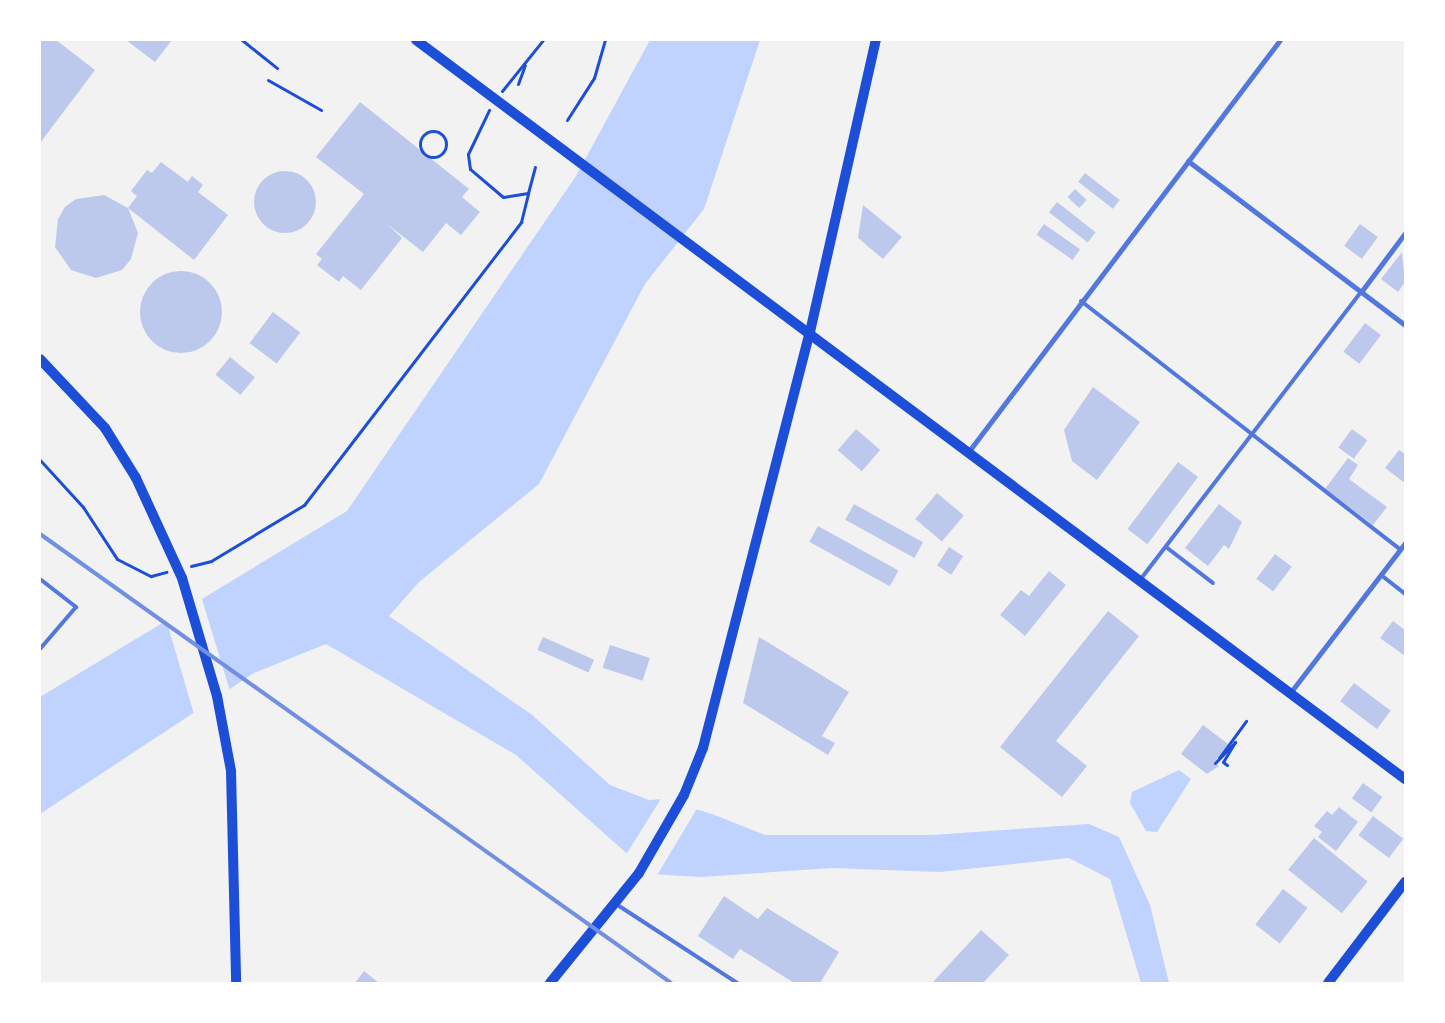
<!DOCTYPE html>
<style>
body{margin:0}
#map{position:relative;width:1445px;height:1023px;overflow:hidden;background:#f2f2f2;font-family:"PT Sans",sans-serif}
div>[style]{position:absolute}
.water>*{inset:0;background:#bfd3fe}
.pier>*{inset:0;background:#f2f2f2}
.building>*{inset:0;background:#bdc9ec;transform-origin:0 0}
.round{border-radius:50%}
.path>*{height:3px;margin:-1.5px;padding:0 1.5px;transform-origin:1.5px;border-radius:1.5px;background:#1d4ed8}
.path>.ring{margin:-1.5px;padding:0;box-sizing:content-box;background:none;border:3px solid #1d4ed8;border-radius:50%}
.service>*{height:4px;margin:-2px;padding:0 2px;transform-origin:2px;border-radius:2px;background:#5277de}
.minor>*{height:5px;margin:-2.5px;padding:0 2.5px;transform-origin:2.5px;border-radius:2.5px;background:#5277de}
.secondary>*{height:10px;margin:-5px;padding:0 5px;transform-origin:5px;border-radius:5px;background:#1d4ed8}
.rail>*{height:4px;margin:-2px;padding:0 2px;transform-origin:2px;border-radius:2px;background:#7290e2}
span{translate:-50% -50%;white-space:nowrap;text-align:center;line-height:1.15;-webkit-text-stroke:5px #fff;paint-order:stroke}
.frame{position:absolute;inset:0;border:41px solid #fff;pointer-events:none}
</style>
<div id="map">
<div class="water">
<div style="clip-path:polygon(650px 40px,760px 40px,704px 209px,645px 284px,539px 484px,419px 582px,389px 616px,531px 714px,610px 785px,649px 800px,662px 799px,712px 814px,765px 835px,932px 835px,1089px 824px,1119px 837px,1150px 905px,1169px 983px,1141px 983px,1110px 879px,1069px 858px,940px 872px,832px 868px,701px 877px,650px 874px,516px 755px,326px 644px,254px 673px,40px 814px,40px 697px,347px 511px,576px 176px)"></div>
<div style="clip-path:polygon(1179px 770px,1191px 779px,1157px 832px,1146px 831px,1130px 803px,1132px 792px)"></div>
</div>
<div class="pier">
<div style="clip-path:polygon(201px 596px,230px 691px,194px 714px,165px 616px)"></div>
<div style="clip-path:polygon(662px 797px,698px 807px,656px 877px,649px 876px,624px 858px)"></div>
</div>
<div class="building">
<div style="clip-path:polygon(40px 40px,56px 40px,95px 70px,40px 143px)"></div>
<div style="clip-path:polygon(126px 40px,172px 40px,155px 62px)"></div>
<div style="clip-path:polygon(360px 102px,469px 189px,462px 197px,480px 212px,461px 235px,446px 223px,423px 252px,387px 224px,402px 238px,361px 290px,343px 276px,339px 282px,317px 265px,322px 259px,316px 254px,364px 194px,316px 157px)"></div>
<div style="clip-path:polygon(161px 162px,188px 182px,192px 176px,203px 185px,198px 192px,228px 215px,194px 260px,128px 208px,138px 233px,131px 259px,122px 270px,96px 278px,71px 270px,55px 247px,58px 219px,65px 207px,76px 199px,104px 195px,128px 208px,137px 196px,131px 191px,147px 170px,152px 173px)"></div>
<div class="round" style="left:254px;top:171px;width:62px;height:62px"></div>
<div style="left:1085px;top:173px;width:44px;height:11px;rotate:38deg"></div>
<div style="left:1075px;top:189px;width:16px;height:11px;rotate:43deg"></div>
<div style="left:1057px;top:202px;width:49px;height:13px;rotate:38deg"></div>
<div style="clip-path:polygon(863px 205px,902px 237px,883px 259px,858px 238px)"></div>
<div style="left:1044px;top:224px;width:44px;height:13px;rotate:35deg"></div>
<div style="left:1360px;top:224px;width:22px;height:27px;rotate:36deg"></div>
<div style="clip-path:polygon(1402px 252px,1405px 282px,1398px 292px,1381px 279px)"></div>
<div class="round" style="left:140px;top:271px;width:82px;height:82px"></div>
<div style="left:273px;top:312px;width:34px;height:39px;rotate:37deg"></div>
<div style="left:1365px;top:323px;width:20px;height:36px;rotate:37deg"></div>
<div style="left:230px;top:357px;width:32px;height:23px;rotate:39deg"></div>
<div style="clip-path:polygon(1093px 387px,1140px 422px,1097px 480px,1072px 461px,1064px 430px)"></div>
<div style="left:856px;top:429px;width:32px;height:28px;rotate:41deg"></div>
<div style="left:1352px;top:429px;width:19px;height:23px;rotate:36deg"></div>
<div style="clip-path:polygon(1399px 450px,1405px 454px,1405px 483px,1385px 468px)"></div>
<div style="clip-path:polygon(1348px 458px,1358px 465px,1349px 479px,1387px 507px,1373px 525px,1325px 489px)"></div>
<div style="left:1178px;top:462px;width:25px;height:84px;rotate:37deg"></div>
<div style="left:937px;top:493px;width:35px;height:34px;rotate:40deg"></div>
<div style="left:854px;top:504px;width:79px;height:18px;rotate:29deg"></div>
<div style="clip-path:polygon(1219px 504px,1242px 522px,1229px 549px,1224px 545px,1208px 566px,1185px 548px)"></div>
<div style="left:818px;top:526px;width:92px;height:18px;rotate:29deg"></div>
<div style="left:949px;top:547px;width:17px;height:22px;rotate:33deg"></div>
<div style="left:1275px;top:554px;width:21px;height:31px;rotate:37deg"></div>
<div style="clip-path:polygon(1049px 571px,1066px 585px,1025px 636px,1000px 615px,1021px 590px,1029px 596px)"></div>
<div style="clip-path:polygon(1108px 611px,1139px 636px,1056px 741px,1087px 766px,1062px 797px,1000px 747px)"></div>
<div style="clip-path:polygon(1393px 621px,1405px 630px,1405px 656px,1380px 638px)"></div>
<div style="left:543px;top:637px;width:56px;height:14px;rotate:24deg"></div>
<div style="clip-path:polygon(759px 637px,849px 692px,822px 736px,835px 743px,828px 755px,743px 703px)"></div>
<div style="left:610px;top:645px;width:42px;height:24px;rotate:18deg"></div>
<div style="left:1354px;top:683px;width:46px;height:23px;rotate:37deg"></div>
<div style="clip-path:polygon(1203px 725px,1228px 744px,1214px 763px,1219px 766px,1207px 774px,1181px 754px)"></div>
<div style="left:1363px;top:783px;width:24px;height:19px;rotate:36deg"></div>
<div style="clip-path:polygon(1339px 807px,1358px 822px,1336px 851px,1318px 837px,1322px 832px,1314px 826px,1327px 811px,1332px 815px)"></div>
<div style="left:1373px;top:816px;width:38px;height:24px;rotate:37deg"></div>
<div style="left:1314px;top:838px;width:69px;height:41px;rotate:39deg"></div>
<div style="left:1283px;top:889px;width:31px;height:45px;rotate:38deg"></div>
<div style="clip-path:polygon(724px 896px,758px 919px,767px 908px,839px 952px,820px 983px,794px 983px,740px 949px,733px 959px,698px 936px)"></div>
<div style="clip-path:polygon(981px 930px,1009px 955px,983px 983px,932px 983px)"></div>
<div style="clip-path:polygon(364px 971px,379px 983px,355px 983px)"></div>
</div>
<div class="path">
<div style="left:242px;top:40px;width:45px;rotate:38.7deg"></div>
<div style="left:268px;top:80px;width:61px;rotate:29.5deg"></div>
<div style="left:518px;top:84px;width:20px;rotate:-70deg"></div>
<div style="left:502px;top:91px;width:65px;rotate:-51.2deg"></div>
<div style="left:567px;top:120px;width:50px;rotate:-57.3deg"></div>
<div style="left:594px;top:78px;width:40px;rotate:-74deg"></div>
<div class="ring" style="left:420px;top:131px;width:23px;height:23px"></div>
<div style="left:528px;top:193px;width:27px;rotate:-75deg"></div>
<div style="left:40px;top:460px;width:64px;rotate:47.5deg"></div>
<div style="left:83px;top:507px;width:62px;rotate:56.8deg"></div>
<div style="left:117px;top:559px;width:38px;rotate:27deg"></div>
<div style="left:151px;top:576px;width:16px;rotate:-15deg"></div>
<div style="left:191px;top:566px;width:21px;rotate:-14deg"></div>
<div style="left:211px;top:561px;width:109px;rotate:-31.1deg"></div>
<div style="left:304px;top:505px;width:357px;rotate:-52.5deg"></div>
<div style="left:521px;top:222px;width:30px;rotate:-76deg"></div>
<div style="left:528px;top:193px;width:25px;rotate:171deg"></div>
<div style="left:503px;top:197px;width:43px;rotate:-139.7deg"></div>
<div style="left:470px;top:169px;width:15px;rotate:-98deg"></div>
<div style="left:468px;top:154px;width:49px;rotate:-64.5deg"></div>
<div style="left:1219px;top:758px;width:46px;rotate:-53.9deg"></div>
<div style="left:1215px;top:763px;width:29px;rotate:-46deg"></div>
<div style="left:1235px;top:742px;width:23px;rotate:121deg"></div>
<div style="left:1223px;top:762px;width:5px;rotate:37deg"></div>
</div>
<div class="service">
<div style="left:1081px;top:301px;width:404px;rotate:37.9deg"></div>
<div style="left:1166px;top:547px;width:59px;rotate:37.5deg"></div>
<div style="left:1381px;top:575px;width:31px;rotate:38deg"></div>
<div style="left:40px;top:579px;width:46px;rotate:37.9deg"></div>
<div style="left:76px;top:607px;width:55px;rotate:130.6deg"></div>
<div style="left:1140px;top:580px;width:363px;rotate:-52.5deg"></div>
<div style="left:616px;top:904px;width:145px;rotate:33.1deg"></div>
</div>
<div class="minor">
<div style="left:1188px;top:161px;width:272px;rotate:37.1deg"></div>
<div style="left:1361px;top:292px;width:74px;rotate:-53.3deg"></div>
<div style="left:969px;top:451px;width:515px;rotate:-52.89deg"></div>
<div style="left:1290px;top:693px;width:189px;rotate:-52.5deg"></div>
</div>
<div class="secondary">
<div style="left:416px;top:40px;width:1235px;rotate:36.77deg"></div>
<div style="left:40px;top:359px;width:95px;rotate:46.7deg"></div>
<div style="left:105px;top:428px;width:59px;rotate:58.2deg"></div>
<div style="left:136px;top:478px;width:110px;rotate:65.3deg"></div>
<div style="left:182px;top:578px;width:123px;rotate:73.5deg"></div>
<div style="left:217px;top:696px;width:76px;rotate:79.4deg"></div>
<div style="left:231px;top:771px;width:212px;rotate:88.6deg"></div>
<div style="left:550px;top:983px;width:141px;rotate:-51deg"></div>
<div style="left:639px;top:873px;width:90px;rotate:-60deg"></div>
<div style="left:684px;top:795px;width:51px;rotate:-68deg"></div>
<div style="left:703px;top:748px;width:430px;rotate:-75.6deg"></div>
<div style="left:810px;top:332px;width:299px;rotate:-77.3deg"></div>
<div style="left:1328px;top:983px;width:127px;rotate:-52.7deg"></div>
</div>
<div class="rail">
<div style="left:40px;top:534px;width:774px;rotate:35.43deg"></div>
</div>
<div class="frame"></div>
</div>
